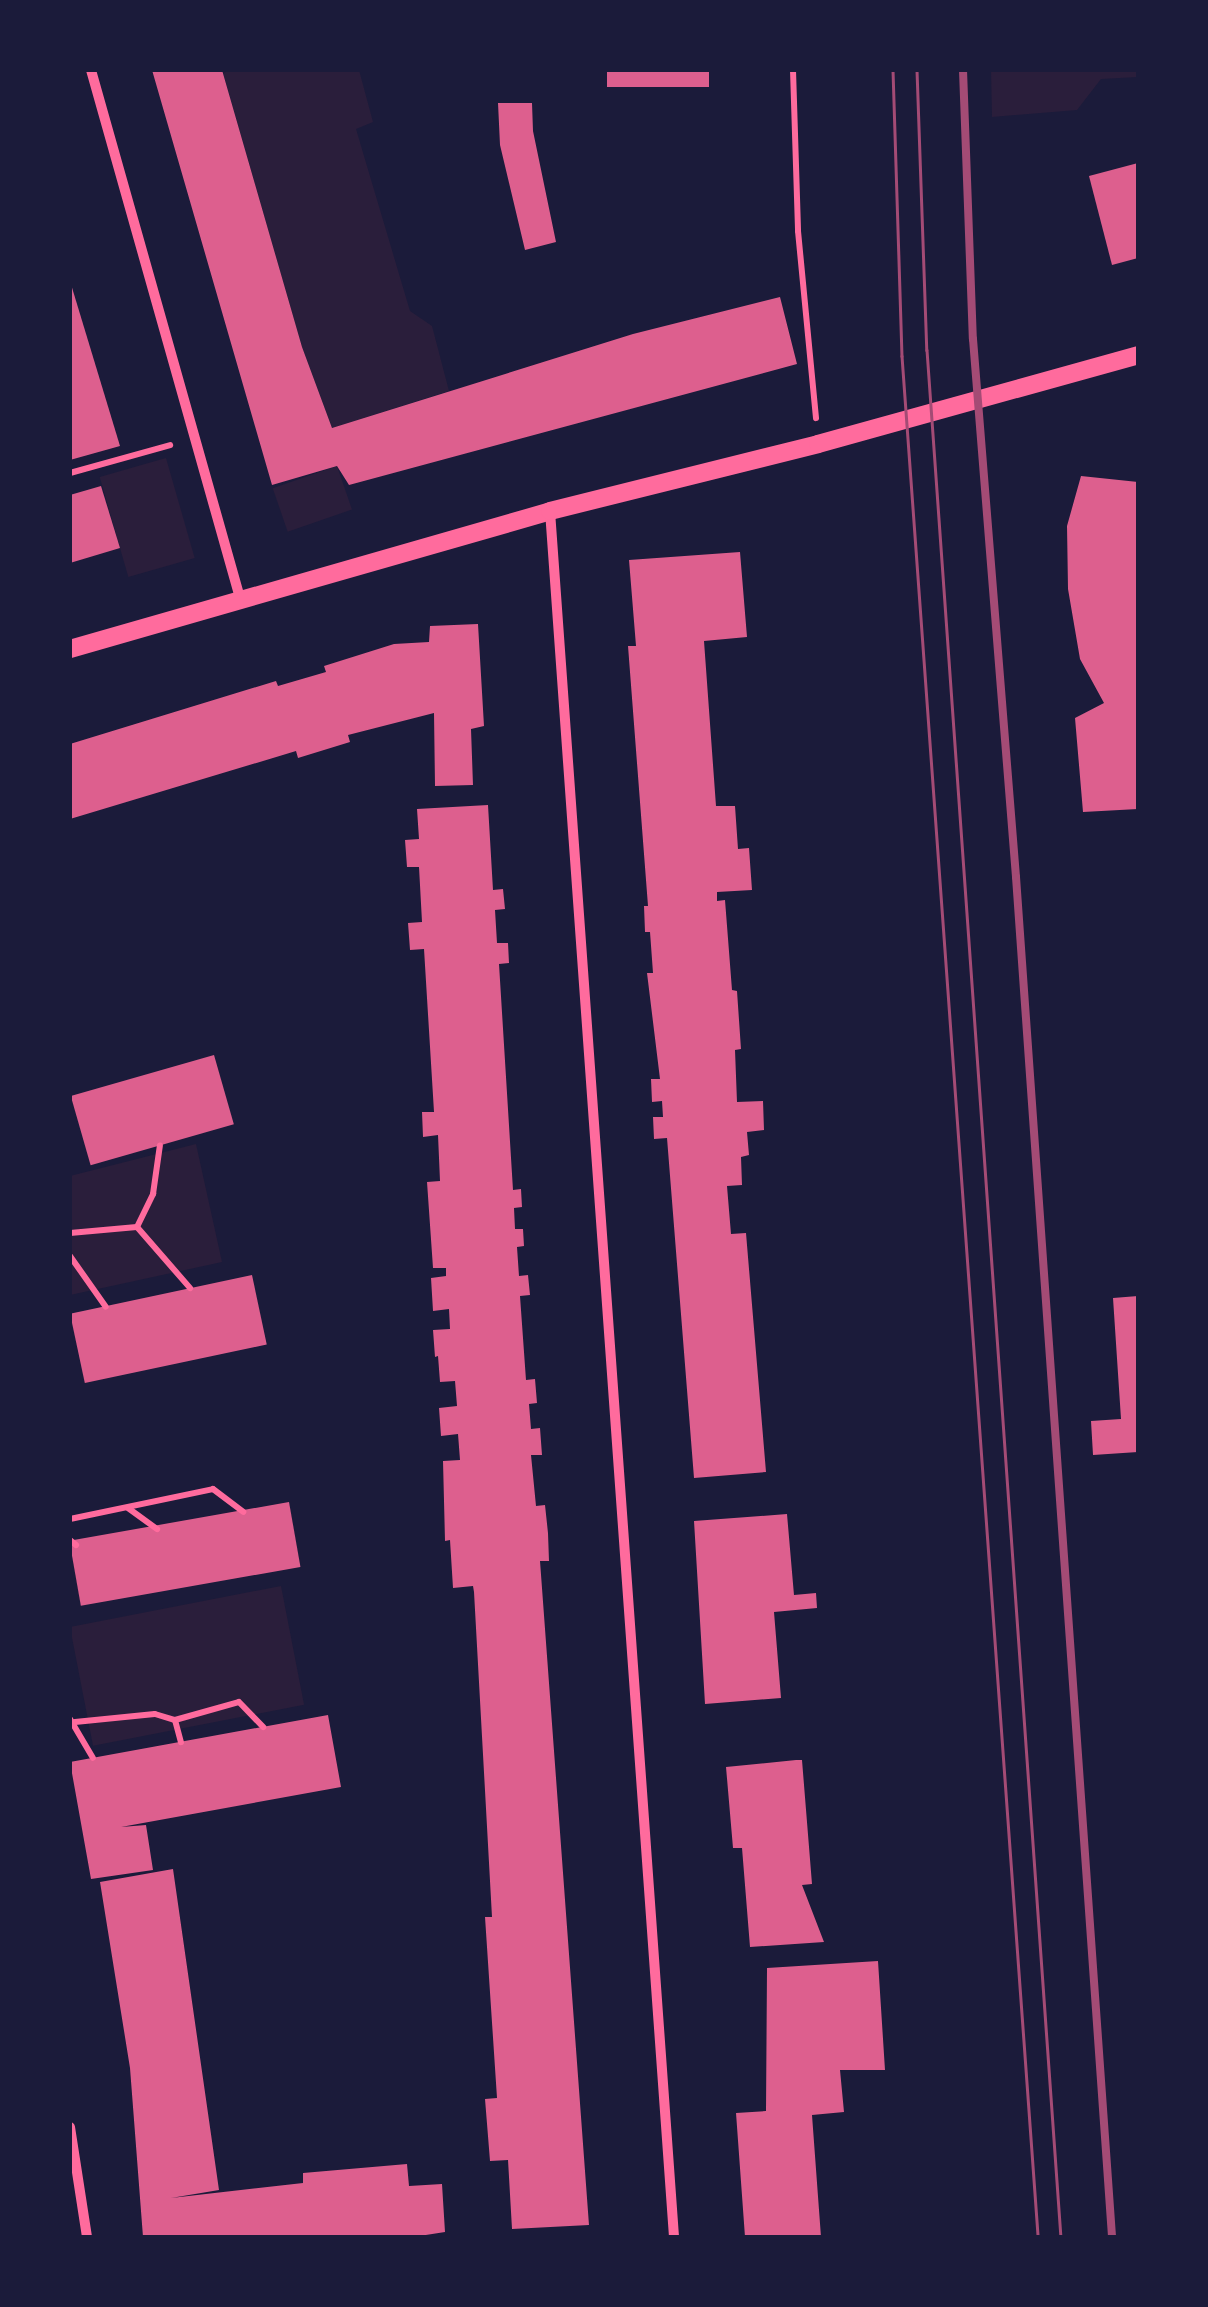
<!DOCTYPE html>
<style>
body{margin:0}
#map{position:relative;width:1208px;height:2307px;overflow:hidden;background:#1b1b3a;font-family:"Noto Sans",sans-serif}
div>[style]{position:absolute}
.green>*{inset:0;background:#2a1e3b;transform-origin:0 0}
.building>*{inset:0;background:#dd5f8e;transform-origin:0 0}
.path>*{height:6px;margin:-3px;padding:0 3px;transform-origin:3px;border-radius:3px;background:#ff6b9d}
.minor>*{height:10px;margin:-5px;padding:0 5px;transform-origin:5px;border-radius:5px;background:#ff6b9d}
.tertiary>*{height:18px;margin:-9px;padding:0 9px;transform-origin:9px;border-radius:9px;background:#ff6b9d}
.tram>*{height:2.5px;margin:-1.25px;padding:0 1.25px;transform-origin:1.25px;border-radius:1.25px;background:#a44b75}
.rail>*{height:8px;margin:-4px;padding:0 4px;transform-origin:4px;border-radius:4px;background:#a44b75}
span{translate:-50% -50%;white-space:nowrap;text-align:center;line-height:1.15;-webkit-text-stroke:8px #1b1b3a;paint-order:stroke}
.frame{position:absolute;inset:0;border:72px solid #1b1b3a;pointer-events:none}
</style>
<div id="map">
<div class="green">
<div style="clip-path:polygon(232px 70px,359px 70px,373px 122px,356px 129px,410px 311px,432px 326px,449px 391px,332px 428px,302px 347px,223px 73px)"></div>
<div style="clip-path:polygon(991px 70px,1138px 70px,1138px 77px,1101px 79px,1077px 110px,992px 117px)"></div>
<div style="left:166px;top:458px;width:104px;height:69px;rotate:74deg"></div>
<div style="left:337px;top:466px;width:46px;height:68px;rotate:71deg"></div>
<div style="clip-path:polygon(196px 1144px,222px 1262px,70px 1295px,70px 1176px)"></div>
<div style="left:281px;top:1586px;width:121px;height:215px;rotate:79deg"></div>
</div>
<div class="building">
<div style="clip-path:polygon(152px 70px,222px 70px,302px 347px,332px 428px,633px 334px,780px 297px,797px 364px,349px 485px,337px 466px,272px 485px)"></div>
<div style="left:607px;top:70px;width:102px;height:17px"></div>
<div style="clip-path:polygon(498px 103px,532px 103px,533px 131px,556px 242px,525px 250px,500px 145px)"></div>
<div style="clip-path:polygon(1138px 163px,1138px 258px,1112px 265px,1089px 176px)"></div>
<div style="clip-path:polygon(70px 281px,120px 446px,70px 460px)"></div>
<div style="clip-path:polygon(1081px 476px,1138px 482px,1138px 809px,1083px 812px,1075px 718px,1104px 703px,1080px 659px,1068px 589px,1067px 526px)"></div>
<div style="clip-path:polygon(101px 486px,120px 548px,70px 563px,70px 495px)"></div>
<div style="clip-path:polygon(740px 552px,747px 637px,704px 641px,716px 806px,735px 806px,738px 849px,749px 848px,752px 890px,717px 892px,717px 901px,725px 900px,732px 990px,737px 991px,741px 1049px,735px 1050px,737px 1102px,763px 1101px,764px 1130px,747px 1132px,749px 1155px,741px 1157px,742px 1185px,727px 1186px,731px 1234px,746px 1233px,766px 1472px,694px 1478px,667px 1138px,654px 1139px,653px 1117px,663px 1117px,662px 1101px,652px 1102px,651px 1079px,660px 1079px,647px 973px,653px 973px,650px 932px,645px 932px,644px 906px,648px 906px,628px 646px,636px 646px,629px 560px)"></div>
<div style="clip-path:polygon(478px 624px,484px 726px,471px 729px,473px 785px,435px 786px,434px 713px,348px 735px,350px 742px,298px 758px,296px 751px,70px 819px,70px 744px,276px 681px,278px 686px,326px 672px,324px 666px,394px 644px,429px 642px,430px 626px)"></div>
<div style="clip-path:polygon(488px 805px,493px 890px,503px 889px,505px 909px,495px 910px,497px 943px,508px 943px,509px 963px,499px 964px,513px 1190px,521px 1189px,522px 1207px,514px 1208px,515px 1229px,523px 1229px,524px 1246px,517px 1247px,519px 1276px,528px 1275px,530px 1295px,520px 1296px,526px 1380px,535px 1379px,537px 1403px,529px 1404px,531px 1429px,540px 1428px,542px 1455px,531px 1455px,536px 1506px,545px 1505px,548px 1533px,549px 1561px,540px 1561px,589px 2225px,512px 2229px,508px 2160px,490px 2161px,485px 2099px,497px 2098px,485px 1917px,492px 1917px,474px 1592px,473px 1586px,453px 1588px,450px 1540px,445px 1541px,443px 1461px,460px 1460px,458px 1434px,441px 1436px,439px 1408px,457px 1406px,455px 1381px,440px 1382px,438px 1356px,435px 1357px,433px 1330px,450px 1329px,449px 1309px,433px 1311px,431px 1278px,446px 1276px,446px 1268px,433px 1268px,427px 1182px,440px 1181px,438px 1135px,423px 1137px,422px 1112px,434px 1112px,424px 949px,410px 950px,408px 923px,422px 922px,419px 867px,407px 867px,405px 840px,419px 839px,417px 809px)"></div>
<div style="left:214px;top:1055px;width:72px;height:149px;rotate:74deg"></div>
<div style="left:252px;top:1275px;width:71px;height:186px;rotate:78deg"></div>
<div style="clip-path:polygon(1138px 1296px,1138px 1452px,1093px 1455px,1091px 1421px,1121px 1419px,1113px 1298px)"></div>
<div style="left:289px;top:1502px;width:66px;height:223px;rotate:80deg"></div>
<div style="clip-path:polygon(787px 1514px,794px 1595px,816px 1593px,817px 1608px,774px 1612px,781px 1698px,705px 1704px,694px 1521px)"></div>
<div style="clip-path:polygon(328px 1715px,341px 1787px,121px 1827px,146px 1825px,153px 1870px,91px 1879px,70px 1762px)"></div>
<div style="clip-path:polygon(796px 1760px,802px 1760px,812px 1884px,802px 1885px,824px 1942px,750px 1947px,742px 1848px,733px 1848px,726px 1767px)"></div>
<div style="clip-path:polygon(173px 1869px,219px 2190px,171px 2198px,303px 2183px,303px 2173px,407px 2164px,409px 2186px,442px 2184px,445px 2232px,413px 2237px,143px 2237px,130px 2068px,100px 1882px)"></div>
<div style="clip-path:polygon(878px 1961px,885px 2070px,840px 2070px,844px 2112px,812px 2115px,821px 2237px,745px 2237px,736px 2113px,766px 2111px,767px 1968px)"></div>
</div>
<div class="path">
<div style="left:793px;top:70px;width:161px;rotate:88.2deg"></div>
<div style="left:798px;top:231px;width:188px;rotate:84.5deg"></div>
<div style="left:70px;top:473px;width:104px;rotate:-15.6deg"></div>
<div style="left:137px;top:1227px;width:37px;rotate:-64deg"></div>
<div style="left:153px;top:1194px;width:49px;rotate:-81.9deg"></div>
<div style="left:70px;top:1233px;width:67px;rotate:-5.1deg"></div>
<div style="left:137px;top:1227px;width:81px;rotate:49deg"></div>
<div style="left:70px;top:1256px;width:62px;rotate:54.8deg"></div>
<div style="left:128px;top:1508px;width:36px;rotate:36deg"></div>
<div style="left:70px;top:1519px;width:146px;rotate:-11.8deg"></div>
<div style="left:213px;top:1489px;width:38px;rotate:37deg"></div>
<div style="left:70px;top:1540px;width:8px;rotate:40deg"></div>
<div style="left:70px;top:1719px;width:45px;rotate:59.5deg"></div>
<div style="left:175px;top:1720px;width:66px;rotate:-15.7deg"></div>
<div style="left:239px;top:1702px;width:35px;rotate:46deg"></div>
<div style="left:75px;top:1722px;width:80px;rotate:-5.7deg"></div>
<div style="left:155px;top:1714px;width:21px;rotate:17deg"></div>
<div style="left:175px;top:1720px;width:23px;rotate:75deg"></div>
</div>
<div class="minor">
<div style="left:91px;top:70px;width:549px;rotate:74.24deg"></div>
<div style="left:550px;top:511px;width:1730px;rotate:85.89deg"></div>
<div style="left:70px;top:2127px;width:111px;rotate:81.2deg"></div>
</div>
<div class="tertiary">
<div style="left:70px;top:649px;width:499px;rotate:-16deg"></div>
<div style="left:550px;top:511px;width:276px;rotate:-14deg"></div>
<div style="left:818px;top:444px;width:332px;rotate:-15.5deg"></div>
</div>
<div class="tram">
<div style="left:893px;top:70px;width:286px;rotate:88.2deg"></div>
<div style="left:902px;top:356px;width:1886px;rotate:85.86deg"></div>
<div style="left:917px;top:70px;width:280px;rotate:88deg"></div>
<div style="left:927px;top:350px;width:1892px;rotate:85.94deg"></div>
</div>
<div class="rail">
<div style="left:963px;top:70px;width:269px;rotate:87.9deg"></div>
<div style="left:973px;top:339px;width:540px;rotate:85.43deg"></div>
<div style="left:1016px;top:877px;width:1363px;rotate:85.96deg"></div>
</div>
<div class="frame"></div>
</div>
